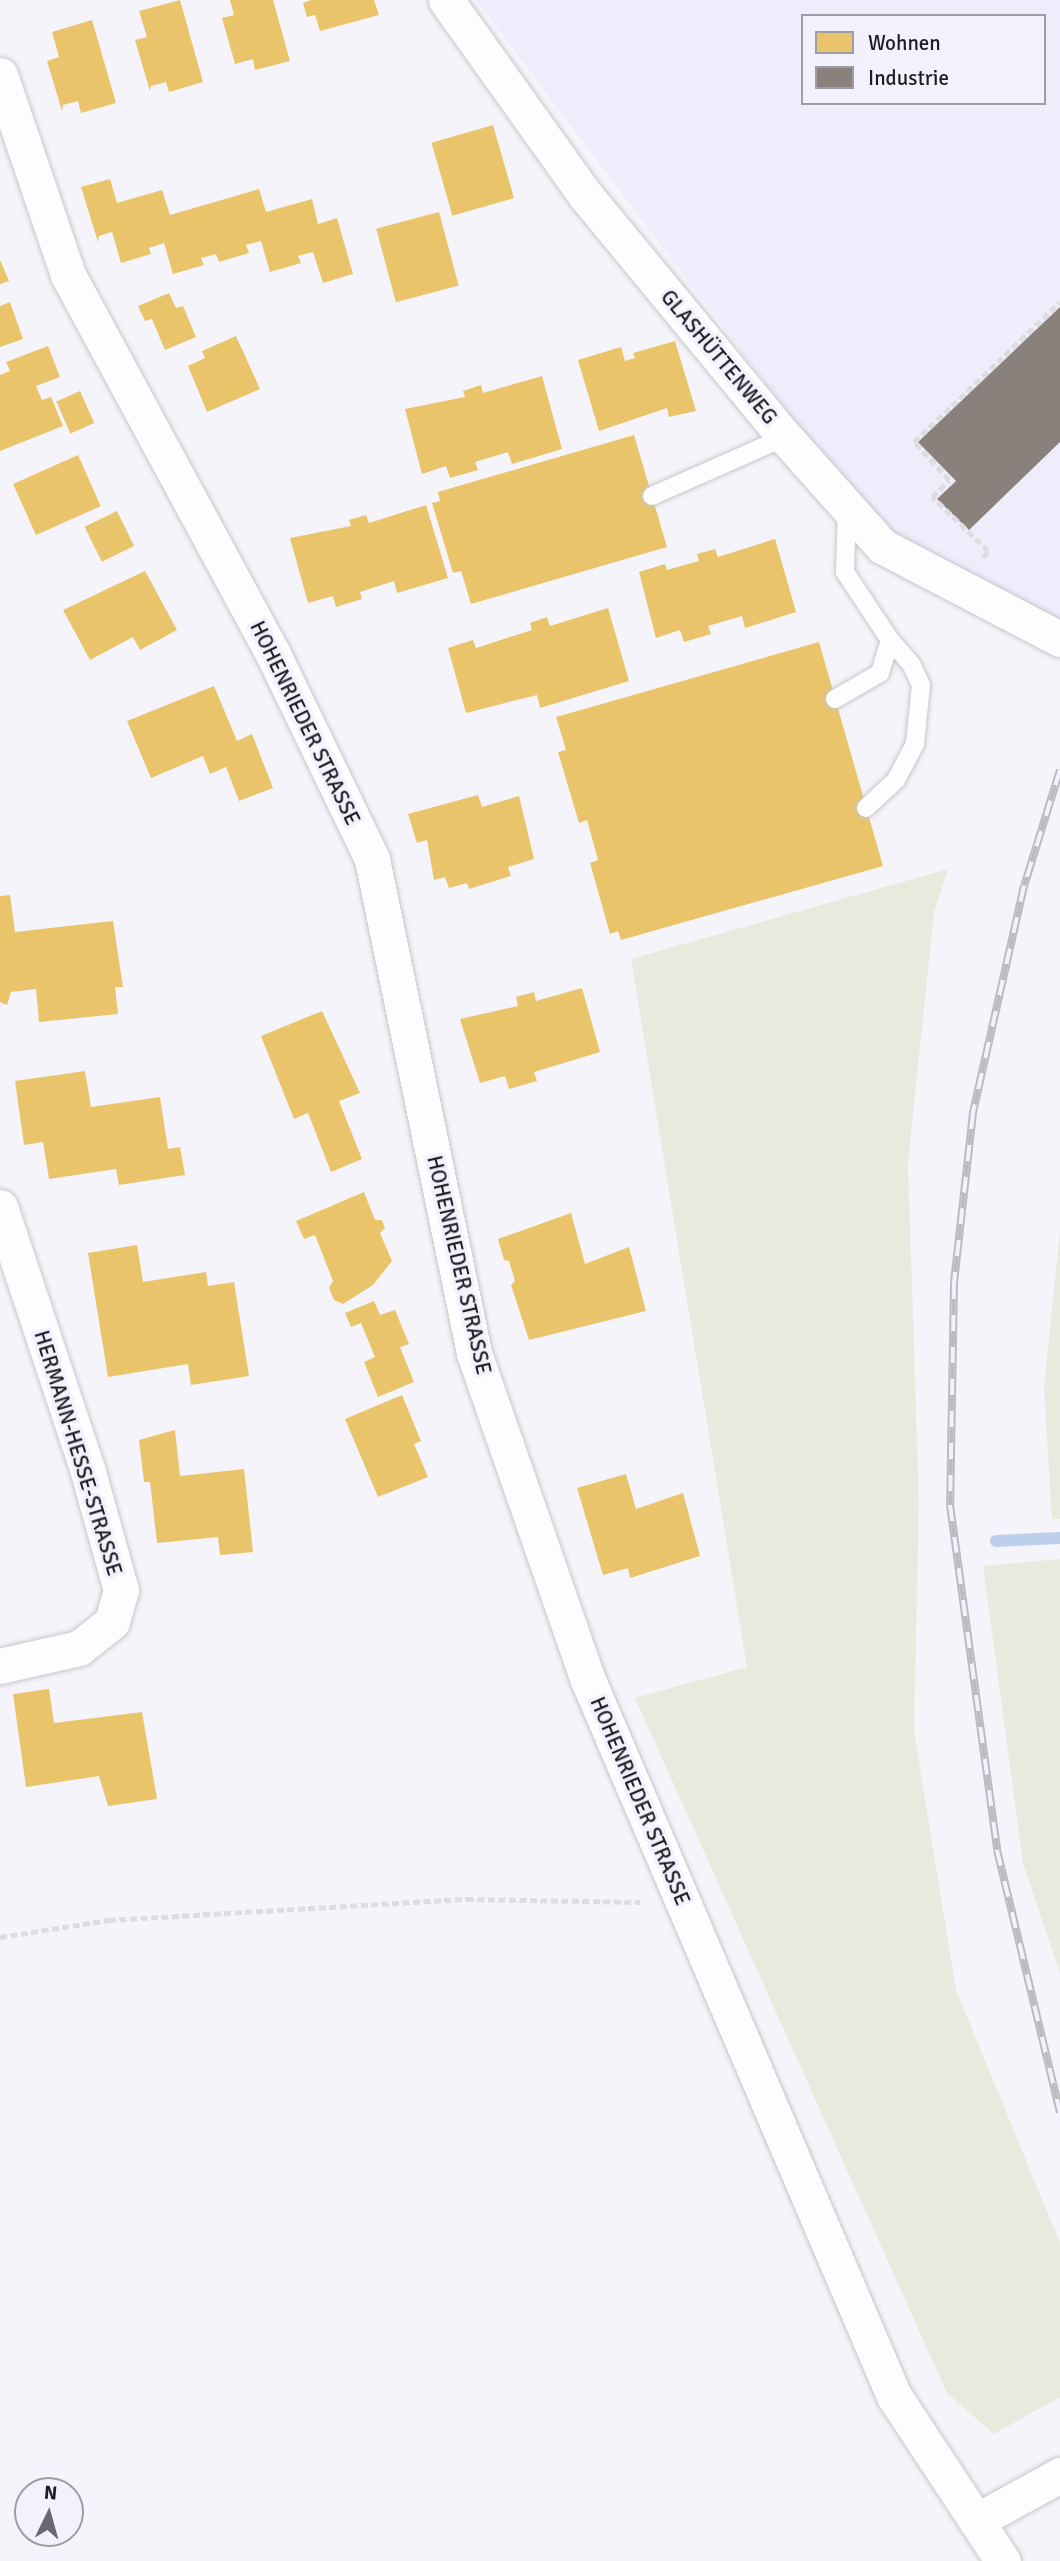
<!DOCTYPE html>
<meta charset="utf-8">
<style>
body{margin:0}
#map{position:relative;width:1060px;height:2561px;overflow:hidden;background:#f5f4fa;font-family:Signika,sans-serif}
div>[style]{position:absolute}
.built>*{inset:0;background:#efecfb}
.green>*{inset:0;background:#e6ebde}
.homes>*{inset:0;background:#e9c46a;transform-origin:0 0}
.industry>*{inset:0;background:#8a817c}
.stream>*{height:12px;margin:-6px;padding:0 6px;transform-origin:6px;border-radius:6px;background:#bccfeb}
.path>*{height:4.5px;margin-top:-2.25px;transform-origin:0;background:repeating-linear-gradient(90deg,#dddcdf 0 7px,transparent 0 10.5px)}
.roads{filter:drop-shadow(0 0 2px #c7c6cb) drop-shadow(0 0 2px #c7c6cb)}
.lane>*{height:18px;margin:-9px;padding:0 9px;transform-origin:9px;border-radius:9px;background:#fefdfe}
.street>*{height:35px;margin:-17.5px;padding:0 17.5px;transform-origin:17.5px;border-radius:17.5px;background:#fefdfe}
.rail>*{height:8px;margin-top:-4px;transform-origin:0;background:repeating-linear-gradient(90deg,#f3f1fd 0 16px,#bcbcbe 0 32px);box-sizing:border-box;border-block:2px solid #bcbcbe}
span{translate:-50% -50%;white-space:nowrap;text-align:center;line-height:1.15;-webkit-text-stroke:7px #f3f1fd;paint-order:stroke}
.street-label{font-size:21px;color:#1e1d22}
.legend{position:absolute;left:801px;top:14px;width:245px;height:91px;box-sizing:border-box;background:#f3f1fd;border:2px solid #9e9ca5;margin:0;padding:9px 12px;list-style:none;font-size:21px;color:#1e1d22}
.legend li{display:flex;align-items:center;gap:14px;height:35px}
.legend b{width:35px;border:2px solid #9e9ca5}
.north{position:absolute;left:14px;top:2477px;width:70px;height:70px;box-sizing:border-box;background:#f3f1fd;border:2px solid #9e9ca5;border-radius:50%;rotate:5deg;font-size:19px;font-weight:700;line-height:28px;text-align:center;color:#1e1d22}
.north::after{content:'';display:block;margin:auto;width:24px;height:32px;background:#69686e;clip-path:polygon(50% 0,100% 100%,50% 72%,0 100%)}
</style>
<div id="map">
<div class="built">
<div style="clip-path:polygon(evenodd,476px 0,1060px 0,1060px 620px,965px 576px,887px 528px,797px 425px,476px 0,803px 16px,1044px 16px,1044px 103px,803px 103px,803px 16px)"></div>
</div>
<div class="green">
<div style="clip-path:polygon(948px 869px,934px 912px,908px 1163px,919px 1502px,914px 1731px,956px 1990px,1060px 2243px,1060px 2397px,994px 2434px,947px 2393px,635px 1698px,747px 1667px,631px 959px)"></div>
<div style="clip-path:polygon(1060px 1231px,1060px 1519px,1052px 1519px,1044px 1388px)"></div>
<div style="clip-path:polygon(1060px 1559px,1060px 1973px,1023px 1863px,983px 1566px)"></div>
</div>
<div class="homes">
<div style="clip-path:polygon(180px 0,203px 82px,169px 92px,166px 82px,151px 86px,150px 91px,135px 40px,147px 37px,139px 11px)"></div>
<div style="clip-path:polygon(230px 0,273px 0,290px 61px,255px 70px,253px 59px,235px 64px,222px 18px,234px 15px)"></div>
<div style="clip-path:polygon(311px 0,374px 0,379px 15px,320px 31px,315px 15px,307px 17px,303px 3px)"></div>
<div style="clip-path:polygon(92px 20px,116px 103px,81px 113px,78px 101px,63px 105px,62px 111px,47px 61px,59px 57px,52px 32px)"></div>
<div style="left:493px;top:125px;width:76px;height:64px;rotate:74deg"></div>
<div style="clip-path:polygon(110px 179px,117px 203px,162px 190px,170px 215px,259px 189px,266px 212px,312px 199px,318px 224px,337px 218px,353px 274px,323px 283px,313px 252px,298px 256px,301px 263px,270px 272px,261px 241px,246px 245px,249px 253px,219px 262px,216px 254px,201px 258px,204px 265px,173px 274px,164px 243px,149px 248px,151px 254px,121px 263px,112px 232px,99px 236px,98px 242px,81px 187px)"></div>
<div style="left:439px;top:212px;width:76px;height:65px;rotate:75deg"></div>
<div style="clip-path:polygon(0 260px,9px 281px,0 284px)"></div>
<div style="clip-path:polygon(169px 293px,176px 308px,183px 306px,196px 337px,165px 350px,152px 319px,145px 321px,138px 306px)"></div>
<div style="clip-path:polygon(10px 302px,23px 339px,0 347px,0 306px)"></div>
<div style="clip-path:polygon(236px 336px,260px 389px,207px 412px,188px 366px,205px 358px,202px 351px)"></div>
<div style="clip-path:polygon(675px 341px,696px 411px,669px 417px,667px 408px,599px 431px,578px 360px,621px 347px,625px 361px,635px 358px,633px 353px)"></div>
<div style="clip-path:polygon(48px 346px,60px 377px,36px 386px,42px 400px,51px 397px,63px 426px,0 451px,0 375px,10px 371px,6px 362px)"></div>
<div style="clip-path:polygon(542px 376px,562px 449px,512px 464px,508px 452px,475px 462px,478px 470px,450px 478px,446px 466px,422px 474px,405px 409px,465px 397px,463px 391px,481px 385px,483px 393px)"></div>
<div style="left:80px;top:391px;width:35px;height:26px;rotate:66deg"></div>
<div style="clip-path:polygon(634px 435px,667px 547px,471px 604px,461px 571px,453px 573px,432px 503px,440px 501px,438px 492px)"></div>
<div style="left:78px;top:455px;width:56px;height:71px;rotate:66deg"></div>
<div style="clip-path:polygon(426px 505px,448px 578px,397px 593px,394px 581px,360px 592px,362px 599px,336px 607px,333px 596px,308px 603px,290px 538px,351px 526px,349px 520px,366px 515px,369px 523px)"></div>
<div style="left:117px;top:511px;width:39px;height:36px;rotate:64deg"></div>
<div style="clip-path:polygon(775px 539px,796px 612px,745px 628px,742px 616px,708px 626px,711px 634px,684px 642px,680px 630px,656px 638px,639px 572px,665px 564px,667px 570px,699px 561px,697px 554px,715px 549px,718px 557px)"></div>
<div style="clip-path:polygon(145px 571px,177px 630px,140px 650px,133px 637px,90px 660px,63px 610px)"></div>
<div style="clip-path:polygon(608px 608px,629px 681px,540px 708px,537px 695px,466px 713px,448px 648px,473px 640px,476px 648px,532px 630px,530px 623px,547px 617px,550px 626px)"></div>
<div style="clip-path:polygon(819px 642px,883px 866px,621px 940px,618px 931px,610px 934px,590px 863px,598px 860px,587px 820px,579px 823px,558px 752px,566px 750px,556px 717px)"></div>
<div style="clip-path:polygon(214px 686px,237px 741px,252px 734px,273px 788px,239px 801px,226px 767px,210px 774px,203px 756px,151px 778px,127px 721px)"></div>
<div style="clip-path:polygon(478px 795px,482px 807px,519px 796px,534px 859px,508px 867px,511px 876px,469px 889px,467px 883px,449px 888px,445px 877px,434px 880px,427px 840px,417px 843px,408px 814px)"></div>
<div style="clip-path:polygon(10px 895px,15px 932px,113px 921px,123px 987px,115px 987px,118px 1014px,39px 1022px,36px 989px,11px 992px,7px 1005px,0 1002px,0 896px)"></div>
<div style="clip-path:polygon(582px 988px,600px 1052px,534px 1072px,537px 1081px,509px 1089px,505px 1076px,480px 1083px,460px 1019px,518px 1006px,516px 997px,534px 992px,536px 1001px)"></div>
<div style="clip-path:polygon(322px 1011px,360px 1093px,339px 1101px,362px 1159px,331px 1172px,308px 1113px,294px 1119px,261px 1036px)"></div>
<div style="clip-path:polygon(85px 1071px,91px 1107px,160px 1097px,168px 1149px,180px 1147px,185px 1175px,119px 1185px,116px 1169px,49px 1179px,43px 1142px,24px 1145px,15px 1081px)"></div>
<div style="clip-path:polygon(364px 1192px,375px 1220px,382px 1220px,385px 1228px,380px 1233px,392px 1261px,373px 1285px,343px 1304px,334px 1300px,329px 1288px,333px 1281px,315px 1235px,304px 1239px,296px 1221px)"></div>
<div style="clip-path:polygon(571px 1213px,585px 1264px,629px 1247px,646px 1311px,529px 1340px,511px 1285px,515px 1281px,509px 1261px,504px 1260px,498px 1239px)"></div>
<div style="clip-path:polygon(137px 1245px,143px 1282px,206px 1272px,208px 1286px,234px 1282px,249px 1376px,191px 1385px,188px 1364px,108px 1377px,88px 1253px)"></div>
<div style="clip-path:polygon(374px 1301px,380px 1315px,395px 1310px,409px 1344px,400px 1347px,414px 1382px,378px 1397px,364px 1362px,375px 1357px,361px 1323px,351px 1327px,345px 1313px)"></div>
<div style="clip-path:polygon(402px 1395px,421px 1441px,414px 1444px,428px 1477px,378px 1497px,345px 1419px)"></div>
<div style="clip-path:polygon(175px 1430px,180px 1476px,244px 1469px,253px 1552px,220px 1555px,218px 1537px,157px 1543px,150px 1482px,144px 1482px,139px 1440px)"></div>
<div style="clip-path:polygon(626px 1474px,636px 1509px,683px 1493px,700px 1556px,630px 1578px,628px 1568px,603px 1575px,577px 1488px)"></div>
<div style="clip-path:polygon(49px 1689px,54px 1723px,142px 1712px,157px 1799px,108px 1806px,99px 1776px,26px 1787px,13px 1694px)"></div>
</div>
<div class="industry">
<div style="clip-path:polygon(1060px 307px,1060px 442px,969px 530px,937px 499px,956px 481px,918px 442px)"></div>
</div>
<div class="stream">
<div style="left:996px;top:1541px;width:64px;rotate:-2.7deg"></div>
</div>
<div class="path">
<div style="left:983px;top:557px;width:8px;rotate:-50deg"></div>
<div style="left:988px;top:551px;width:78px;rotate:-136deg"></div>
<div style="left:932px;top:497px;width:24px;rotate:-45deg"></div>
<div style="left:949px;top:480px;width:52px;rotate:-132.6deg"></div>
<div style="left:914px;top:442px;width:202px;rotate:-43.8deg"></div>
<div style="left:0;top:1937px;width:110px;rotate:-8.9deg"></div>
<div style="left:109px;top:1920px;width:359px;rotate:-3.4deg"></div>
<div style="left:467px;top:1899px;width:173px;rotate:1deg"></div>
</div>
<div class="roads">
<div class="lane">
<div style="left:652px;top:496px;width:145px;rotate:-23.9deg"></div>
<div style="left:835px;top:699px;width:52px;rotate:-30deg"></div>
<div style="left:880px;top:673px;width:34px;rotate:-73deg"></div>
<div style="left:890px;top:640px;width:82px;rotate:-123.5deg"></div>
<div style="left:845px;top:572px;width:63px;rotate:-88.2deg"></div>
<div style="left:866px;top:808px;width:41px;rotate:-43deg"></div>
<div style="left:896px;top:780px;width:41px;rotate:-62.2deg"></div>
<div style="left:915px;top:744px;width:59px;rotate:-84.2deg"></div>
<div style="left:921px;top:685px;width:23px;rotate:-115deg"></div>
<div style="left:911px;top:664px;width:32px;rotate:-131deg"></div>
</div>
<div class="street">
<div style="left:446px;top:0;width:241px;rotate:54.5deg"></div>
<div style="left:586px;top:196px;width:313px;rotate:50.5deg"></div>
<div style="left:785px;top:437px;width:146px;rotate:48.3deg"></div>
<div style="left:882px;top:546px;width:201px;rotate:27.6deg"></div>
<div style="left:0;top:75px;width:211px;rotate:71.2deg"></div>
<div style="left:68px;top:275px;width:429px;rotate:61.6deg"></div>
<div style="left:272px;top:652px;width:230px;rotate:64.2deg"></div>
<div style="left:372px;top:859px;width:504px;rotate:78.33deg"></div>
<div style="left:474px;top:1353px;width:346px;rotate:70.8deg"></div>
<div style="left:588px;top:1680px;width:779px;rotate:66.86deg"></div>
<div style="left:894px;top:2396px;width:198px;rotate:56.6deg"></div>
<div style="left:0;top:1207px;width:279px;rotate:71.6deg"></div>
<div style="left:88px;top:1472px;width:123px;rotate:74.4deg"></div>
<div style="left:121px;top:1590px;width:33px;rotate:106deg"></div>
<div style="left:112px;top:1622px;width:42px;rotate:141.8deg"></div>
<div style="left:79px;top:1648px;width:81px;rotate:167.2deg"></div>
<div style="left:978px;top:2520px;width:94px;rotate:-28.8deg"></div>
</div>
</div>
<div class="rail">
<div style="left:1060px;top:770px;width:121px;rotate:107.2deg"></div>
<div style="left:1024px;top:886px;width:233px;rotate:102.7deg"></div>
<div style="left:973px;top:1113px;width:171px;rotate:96.4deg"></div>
<div style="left:954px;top:1283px;width:222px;rotate:91deg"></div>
<div style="left:950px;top:1505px;width:348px;rotate:82.2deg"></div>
<div style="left:997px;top:1850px;width:270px;rotate:76.5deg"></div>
</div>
<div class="street-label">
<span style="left:719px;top:357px;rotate:50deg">GLASHÜTTENWEG</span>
<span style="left:305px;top:723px;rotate:64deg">HOHENRIEDER STRASSE</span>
<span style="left:459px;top:1265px;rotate:77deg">HOHENRIEDER STRASSE</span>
<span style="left:78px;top:1453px;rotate:73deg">HERMANN-HESSE-STRASSE</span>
<span style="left:640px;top:1801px;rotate:67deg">HOHENRIEDER STRASSE</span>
</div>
<ul class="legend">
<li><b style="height:19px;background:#e9c46a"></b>Wohnen</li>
<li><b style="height:19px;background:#8a817c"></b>Industrie</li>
</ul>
<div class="north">N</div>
</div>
